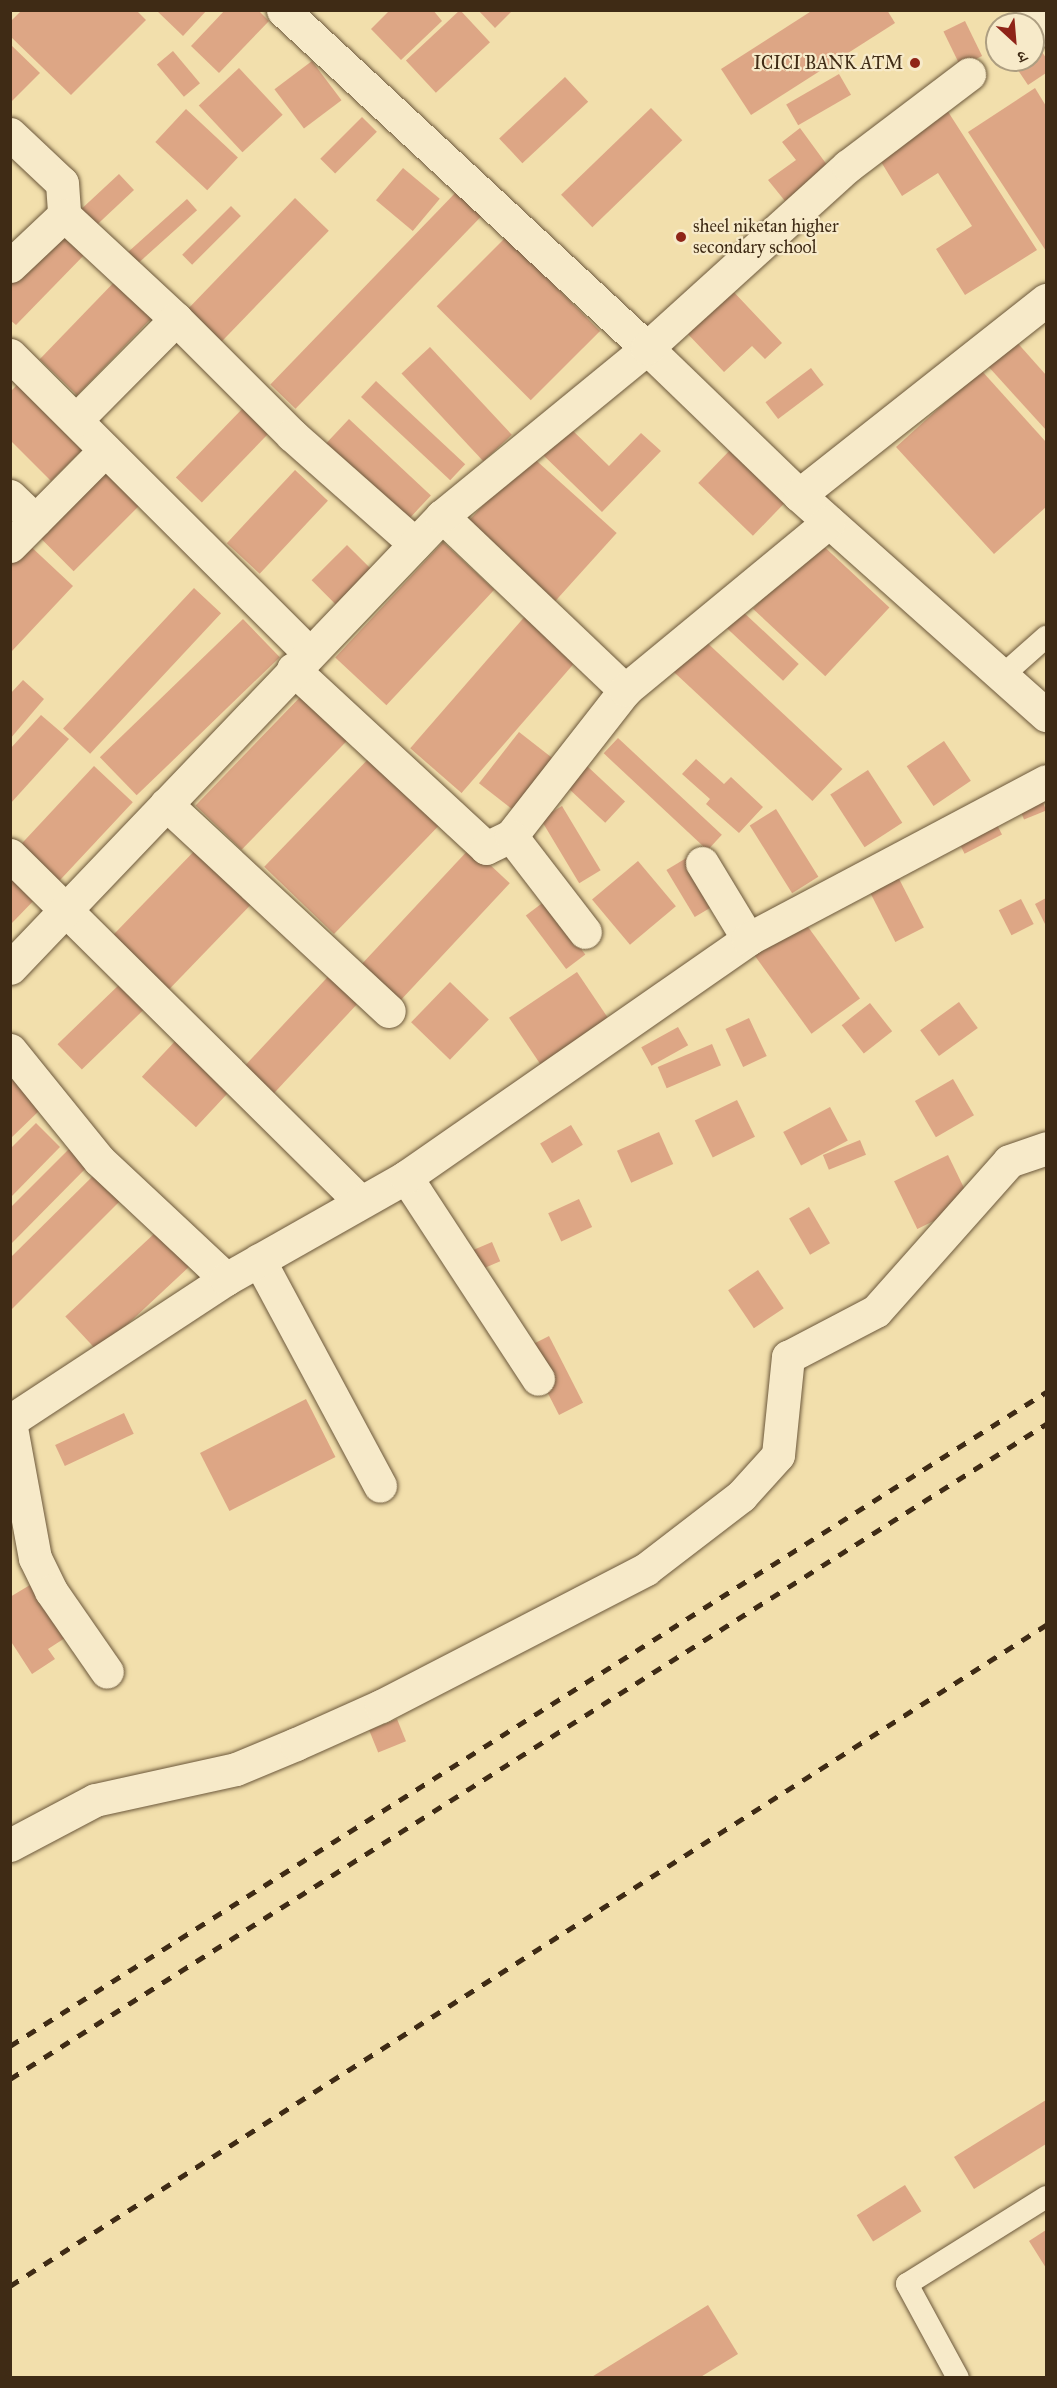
<!DOCTYPE html>
<meta charset="utf-8">
<style>
body{margin:0}
#map{position:relative;width:1057px;height:2388px;overflow:hidden;background:#f2dfac;font-family:"IM FELL Great Primer","Noto Serif Devanagari",serif}
div>[style]{position:absolute}
.building>*{inset:0;background:#dda685;transform-origin:0 0}
.roads{filter:drop-shadow(0 0 2px #6c583b) drop-shadow(0 0 2px #6c583b)}
.service>*{height:22px;margin:-11px;padding:0 11px;transform-origin:11px;border-radius:11px;background:#f7eac9}
.minor>*{height:33px;margin:-16.5px;padding:0 16.5px;transform-origin:16.5px;border-radius:16.5px;background:#f7eac9}
.rail>*{height:4.5px;margin-top:-2.25px;transform-origin:0;background:repeating-linear-gradient(90deg,#3f2b15 0 10px,transparent 0 20px)}
.dots>*{width:16px;height:16px;translate:-50% -50%;box-sizing:border-box;border:3px solid #f7eac9;border-radius:50%}
span{translate:-50% -50%;white-space:nowrap;text-align:center;line-height:1.15;-webkit-text-stroke:4.5px #f7eac9;paint-order:stroke}
.poi-label{font-size:18px;color:#3f2b15}
.right{translate:-100% -50%;text-align:right}
.left{translate:0 -50%;text-align:left}
.frame{position:absolute;inset:0;border:12px solid #3f2b15;pointer-events:none}
.north{position:absolute;left:985px;top:12px;width:60px;height:60px;box-sizing:border-box;background:#f7eac9;border:2px solid #ad9e81;border-radius:50%;rotate:154deg;font-size:16px;font-weight:700;line-height:24px;text-align:center;color:#3f2b15}
.north::after{content:'';display:block;margin:auto;width:21px;height:27px;background:#8f2418;clip-path:polygon(50% 0,100% 100%,50% 72%,0 100%)}
</style>
<div id="map">
<div class="building">
<div style="clip-path:polygon(22px 10px,136px 10px,146px 20px,71px 95px,10px 36px,10px 22px)"></div>
<div style="clip-path:polygon(156px 10px,207px 10px,183px 36px)"></div>
<div style="clip-path:polygon(225px 10px,258px 10px,269px 21px,219px 73px,191px 46px)"></div>
<div style="clip-path:polygon(390px 10px,433px 10px,442px 21px,401px 60px,371px 29px)"></div>
<div style="left:460px;top:10px;width:44px;height:74px;rotate:47deg"></div>
<div style="clip-path:polygon(478px 10px,513px 10px,495px 28px)"></div>
<div style="clip-path:polygon(813px 10px,887px 10px,895px 23px,751px 115px,721px 69px)"></div>
<div style="left:965px;top:21px;width:39px;height:24px;rotate:64deg"></div>
<div style="clip-path:polygon(1033px 38px,1046px 58px,1046px 73px,1028px 85px,1011px 60px,1033px 60px)"></div>
<div style="clip-path:polygon(10px 44px,40px 73px,10px 103px)"></div>
<div style="left:173px;top:51px;width:42px;height:21px;rotate:50deg"></div>
<div style="left:312px;top:61px;width:49px;height:47px;rotate:53deg"></div>
<div style="left:239px;top:68px;width:64px;height:55px;rotate:47deg"></div>
<div style="left:839px;top:74px;width:24px;height:61px;rotate:60deg"></div>
<div style="left:565px;top:77px;width:34px;height:90px;rotate:47deg"></div>
<div style="clip-path:polygon(1035px 88px,1046px 106px,1046px 251px,968px 132px)"></div>
<div style="clip-path:polygon(945px 107px,1037px 250px,965px 295px,936px 249px,972px 226px,938px 173px,902px 196px,875px 152px)"></div>
<div style="left:651px;top:108px;width:45px;height:125px;rotate:46deg"></div>
<div style="left:186px;top:109px;width:71px;height:45px;rotate:43deg"></div>
<div style="left:362px;top:117px;width:21px;height:59px;rotate:45deg"></div>
<div style="clip-path:polygon(800px 128px,830px 169px,785px 201px,768px 180px,796px 160px,782px 142px)"></div>
<div style="left:403px;top:168px;width:48px;height:42px;rotate:40deg"></div>
<div style="left:119px;top:174px;width:22px;height:54px;rotate:47deg"></div>
<div style="left:460px;top:188px;width:35px;height:273px;rotate:44deg"></div>
<div style="left:295px;top:198px;width:47px;height:158px;rotate:44deg"></div>
<div style="left:187px;top:199px;width:15px;height:83px;rotate:48deg"></div>
<div style="left:231px;top:206px;width:14px;height:69px;rotate:45deg"></div>
<div style="clip-path:polygon(65px 228px,88px 251px,16px 325px,10px 320px,10px 283px)"></div>
<div style="left:506px;top:237px;width:133px;height:98px;rotate:45deg"></div>
<div style="left:121px;top:275px;width:52px;height:117px;rotate:44deg"></div>
<div style="clip-path:polygon(730px 288px,782px 343px,765px 359px,752px 346px,724px 372px,684px 330px)"></div>
<div style="clip-path:polygon(1015px 340px,1046px 375px,1046px 430px,987px 365px)"></div>
<div style="left:430px;top:347px;width:120px;height:39px;rotate:47deg"></div>
<div style="left:811px;top:368px;width:21px;height:57px;rotate:53deg"></div>
<div style="clip-path:polygon(981px 370px,1046px 442px,1046px 507px,994px 554px,896px 447px)"></div>
<div style="left:376px;top:381px;width:122px;height:22px;rotate:43deg"></div>
<div style="clip-path:polygon(17px 385px,82px 450px,51px 481px,10px 440px,10px 392px)"></div>
<div style="left:244px;top:407px;width:36px;height:98px;rotate:44deg"></div>
<div style="left:349px;top:419px;width:112px;height:47px;rotate:43deg"></div>
<div style="clip-path:polygon(568px 426px,609px 466px,641px 433px,661px 451px,602px 512px,541px 453px)"></div>
<div style="left:733px;top:447px;width:76px;height:50px;rotate:44deg"></div>
<div style="left:529px;top:454px;width:118px;height:93px;rotate:42deg"></div>
<div style="left:109px;top:468px;width:48px;height:98px;rotate:45deg"></div>
<div style="left:295px;top:470px;width:45px;height:100px;rotate:43deg"></div>
<div style="left:817px;top:540px;width:99px;height:94px;rotate:43deg"></div>
<div style="left:443px;top:542px;width:70px;height:158px;rotate:43deg"></div>
<div style="clip-path:polygon(27px 543px,73px 586px,12px 651px,10px 560px)"></div>
<div style="left:347px;top:545px;width:38px;height:50px;rotate:45deg"></div>
<div style="left:194px;top:588px;width:37px;height:192px;rotate:43deg"></div>
<div style="left:741px;top:610px;width:79px;height:23px;rotate:43deg"></div>
<div style="left:527px;top:614px;width:68px;height:178px;rotate:41deg"></div>
<div style="left:243px;top:619px;width:53px;height:199px;rotate:46deg"></div>
<div style="left:702px;top:638px;width:192px;height:44px;rotate:43deg"></div>
<div style="clip-path:polygon(23px 680px,44px 699px,10px 739px,10px 694px)"></div>
<div style="left:306px;top:691px;width:64px;height:159px;rotate:44deg"></div>
<div style="clip-path:polygon(41px 715px,69px 739px,10px 804px,10px 749px)"></div>
<div style="left:519px;top:732px;width:48px;height:65px;rotate:38deg"></div>
<div style="left:618px;top:738px;width:142px;height:21px;rotate:43deg"></div>
<div style="left:944px;top:741px;width:48px;height:45px;rotate:56deg"></div>
<div style="left:374px;top:753px;width:97px;height:158px;rotate:44deg"></div>
<div style="clip-path:polygon(696px 759px,724px 784px,731px 777px,763px 807px,739px 833px,706px 804px,710px 799px,682px 774px)"></div>
<div style="left:94px;top:766px;width:53px;height:110px;rotate:43deg"></div>
<div style="left:587px;top:766px;width:52px;height:29px;rotate:43deg"></div>
<div style="left:868px;top:770px;width:63px;height:45px;rotate:57deg"></div>
<div style="left:1038px;top:790px;width:22px;height:24px;rotate:68deg"></div>
<div style="left:562px;top:806px;width:75px;height:25px;rotate:59deg"></div>
<div style="left:776px;top:809px;width:80px;height:31px;rotate:58deg"></div>
<div style="left:992px;top:815px;width:22px;height:42px;rotate:63deg"></div>
<div style="left:202px;top:843px;width:78px;height:137px;rotate:44deg"></div>
<div style="left:471px;top:847px;width:53px;height:173px;rotate:43deg"></div>
<div style="left:693px;top:854px;width:55px;height:31px;rotate:59deg"></div>
<div style="left:638px;top:861px;width:59px;height:60px;rotate:50deg"></div>
<div style="clip-path:polygon(10px 863px,41px 893px,10px 925px)"></div>
<div style="left:893px;top:867px;width:68px;height:32px;rotate:63deg"></div>
<div style="clip-path:polygon(1046px 898px,1046px 926px,1035px 904px)"></div>
<div style="left:1021px;top:899px;width:28px;height:25px;rotate:63deg"></div>
<div style="left:545px;top:901px;width:67px;height:24px;rotate:53deg"></div>
<div style="left:803px;top:920px;width:97px;height:60px;rotate:54deg"></div>
<div style="left:337px;top:967px;width:40px;height:146px;rotate:43deg"></div>
<div style="left:577px;top:972px;width:57px;height:82px;rotate:56deg"></div>
<div style="left:123px;top:981px;width:35px;height:91px;rotate:46deg"></div>
<div style="left:450px;top:982px;width:54px;height:56px;rotate:44deg"></div>
<div style="left:959px;top:1002px;width:32px;height:48px;rotate:54deg"></div>
<div style="left:870px;top:1003px;width:36px;height:36px;rotate:52deg"></div>
<div style="left:749px;top:1018px;width:42px;height:26px;rotate:65deg"></div>
<div style="left:678px;top:1027px;width:21px;height:42px;rotate:61deg"></div>
<div style="left:178px;top:1038px;width:74px;height:53px;rotate:43deg"></div>
<div style="left:712px;top:1044px;width:23px;height:59px;rotate:67deg"></div>
<div style="clip-path:polygon(10px 1076px,42px 1108px,10px 1139px)"></div>
<div style="left:953px;top:1079px;width:42px;height:44px;rotate:60deg"></div>
<div style="left:737px;top:1100px;width:41px;height:47px;rotate:64deg"></div>
<div style="left:830px;top:1107px;width:38px;height:53px;rotate:62deg"></div>
<div style="clip-path:polygon(36px 1123px,60px 1147px,10px 1198px,10px 1149px)"></div>
<div style="left:571px;top:1125px;width:23px;height:36px;rotate:59deg"></div>
<div style="left:659px;top:1132px;width:35px;height:46px;rotate:66deg"></div>
<div style="left:860px;top:1140px;width:16px;height:40px;rotate:68deg"></div>
<div style="clip-path:polygon(74px 1144px,92px 1162px,10px 1245px,10px 1208px)"></div>
<div style="left:948px;top:1155px;width:53px;height:60px;rotate:64deg"></div>
<div style="clip-path:polygon(96px 1173px,122px 1199px,10px 1311px,10px 1258px)"></div>
<div style="left:579px;top:1199px;width:31px;height:34px;rotate:65deg"></div>
<div style="left:809px;top:1207px;width:42px;height:23px;rotate:60deg"></div>
<div style="left:156px;top:1232px;width:48px;height:124px;rotate:47deg"></div>
<div style="left:492px;top:1242px;width:21px;height:28px;rotate:67deg"></div>
<div style="left:758px;top:1270px;width:46px;height:36px;rotate:56deg"></div>
<div style="left:549px;top:1336px;width:75px;height:27px;rotate:63deg"></div>
<div style="left:306px;top:1399px;width:65px;height:119px;rotate:63deg"></div>
<div style="left:124px;top:1413px;width:23px;height:76px;rotate:65deg"></div>
<div style="clip-path:polygon(30px 1585px,65px 1638px,48px 1649px,55px 1659px,32px 1674px,10px 1640px,10px 1597px)"></div>
<div style="left:397px;top:1719px;width:24px;height:30px;rotate:68deg"></div>
<div style="clip-path:polygon(1046px 2100px,1046px 2144px,974px 2189px,954px 2157px)"></div>
<div style="left:905px;top:2185px;width:31px;height:57px;rotate:58deg"></div>
<div style="clip-path:polygon(1046px 2230px,1046px 2268px,1029px 2241px)"></div>
<div style="clip-path:polygon(708px 2305px,738px 2354px,699px 2378px,590px 2378px)"></div>
</div>
<div class="roads">
<div class="service">
<div style="left:1002px;top:676px;width:59px;rotate:-41.6deg"></div>
<div style="left:958px;top:2378px;width:107px;rotate:-118.5deg"></div>
<div style="left:907px;top:2284px;width:164px;rotate:-32deg"></div>
</div>
<div class="minor">
<div style="left:283px;top:10px;width:497px;rotate:42.9deg"></div>
<div style="left:647px;top:348px;width:211px;rotate:44deg"></div>
<div style="left:799px;top:495px;width:331px;rotate:41.7deg"></div>
<div style="left:1032px;top:10px;width:24px;rotate:55deg"></div>
<div style="left:10px;top:134px;width:71px;rotate:43.3deg"></div>
<div style="left:62px;top:183px;width:32px;rotate:86deg"></div>
<div style="left:64px;top:215px;width:153px;rotate:42.9deg"></div>
<div style="left:176px;top:319px;width:164px;rotate:45deg"></div>
<div style="left:292px;top:435px;width:164px;rotate:41.5deg"></div>
<div style="left:10px;top:266px;width:74px;rotate:-43.4deg"></div>
<div style="left:10px;top:355px;width:421px;rotate:44.9deg"></div>
<div style="left:76px;top:420px;width:142px;rotate:-45.3deg"></div>
<div style="left:799px;top:495px;width:315px;rotate:-38.3deg"></div>
<div style="left:10px;top:496px;width:35px;rotate:44deg"></div>
<div style="left:442px;top:516px;width:253px;rotate:43.6deg"></div>
<div style="left:10px;top:546px;width:135px;rotate:-45.3deg"></div>
<div style="left:293px;top:669px;width:263px;rotate:42.8deg"></div>
<div style="left:486px;top:848px;width:28px;rotate:-26deg"></div>
<div style="left:511px;top:836px;width:185px;rotate:-52deg"></div>
<div style="left:625px;top:690px;width:264px;rotate:-39.5deg"></div>
<div style="left:166px;top:804px;width:304px;rotate:42.9deg"></div>
<div style="left:511px;top:836px;width:121px;rotate:52.4deg"></div>
<div style="left:10px;top:855px;width:491px;rotate:44.7deg"></div>
<div style="left:702px;top:863px;width:89px;rotate:58.8deg"></div>
<div style="left:10px;top:968px;width:625px;rotate:-46.3deg"></div>
<div style="left:442px;top:516px;width:265px;rotate:-39.3deg"></div>
<div style="left:647px;top:348px;width:271px;rotate:-42.2deg"></div>
<div style="left:848px;top:166px;width:152px;rotate:-37.2deg"></div>
<div style="left:10px;top:1050px;width:141px;rotate:51deg"></div>
<div style="left:99px;top:1160px;width:174px;rotate:43.1deg"></div>
<div style="left:406px;top:1177px;width:241px;rotate:56.8deg"></div>
<div style="left:259px;top:1260px;width:256px;rotate:61.8deg"></div>
<div style="left:10px;top:1421px;width:258px;rotate:-33.3deg"></div>
<div style="left:226px;top:1279px;width:207px;rotate:-29.5deg"></div>
<div style="left:406px;top:1177px;width:417px;rotate:-34.8deg"></div>
<div style="left:748px;top:939px;width:337px;rotate:-27.9deg"></div>
<div style="left:10px;top:1422px;width:138px;rotate:79.6deg"></div>
<div style="left:35px;top:1558px;width:37px;rotate:64deg"></div>
<div style="left:51px;top:1591px;width:98px;rotate:55.3deg"></div>
<div style="left:10px;top:1845px;width:96px;rotate:-27.9deg"></div>
<div style="left:95px;top:1800px;width:144px;rotate:-12.4deg"></div>
<div style="left:236px;top:1769px;width:65px;rotate:-22.6deg"></div>
<div style="left:296px;top:1744px;width:93px;rotate:-24.1deg"></div>
<div style="left:381px;top:1706px;width:298px;rotate:-27.3deg"></div>
<div style="left:646px;top:1569px;width:120px;rotate:-37.5deg"></div>
<div style="left:741px;top:1496px;width:55px;rotate:-47.9deg"></div>
<div style="left:778px;top:1455px;width:99px;rotate:-84.2deg"></div>
<div style="left:788px;top:1357px;width:99px;rotate:-27.6deg"></div>
<div style="left:876px;top:1311px;width:200px;rotate:-48.4deg"></div>
<div style="left:1009px;top:1161px;width:39px;rotate:-19deg"></div>
</div>
</div>
<div class="rail">
<div style="left:10px;top:2046px;width:1225px;rotate:-32.26deg"></div>
<div style="left:10px;top:2079px;width:1226px;rotate:-32.3deg"></div>
<div style="left:10px;top:2286px;width:1229px;rotate:-32.54deg"></div>
</div>
<div class="dots">
<div style="left:915px;top:63px;background:#8f2418"></div>
<div style="left:681px;top:237px;background:#8f2418"></div>
</div>
<div class="poi-label">
<span class="right" style="left:903px;top:63px">ICICI BANK ATM</span>
<span class="left" style="left:693px;top:237px">sheel niketan higher<br>secondary school</span>
</div>
<div class="frame"></div>
<div class="north">उ</div>
</div>
